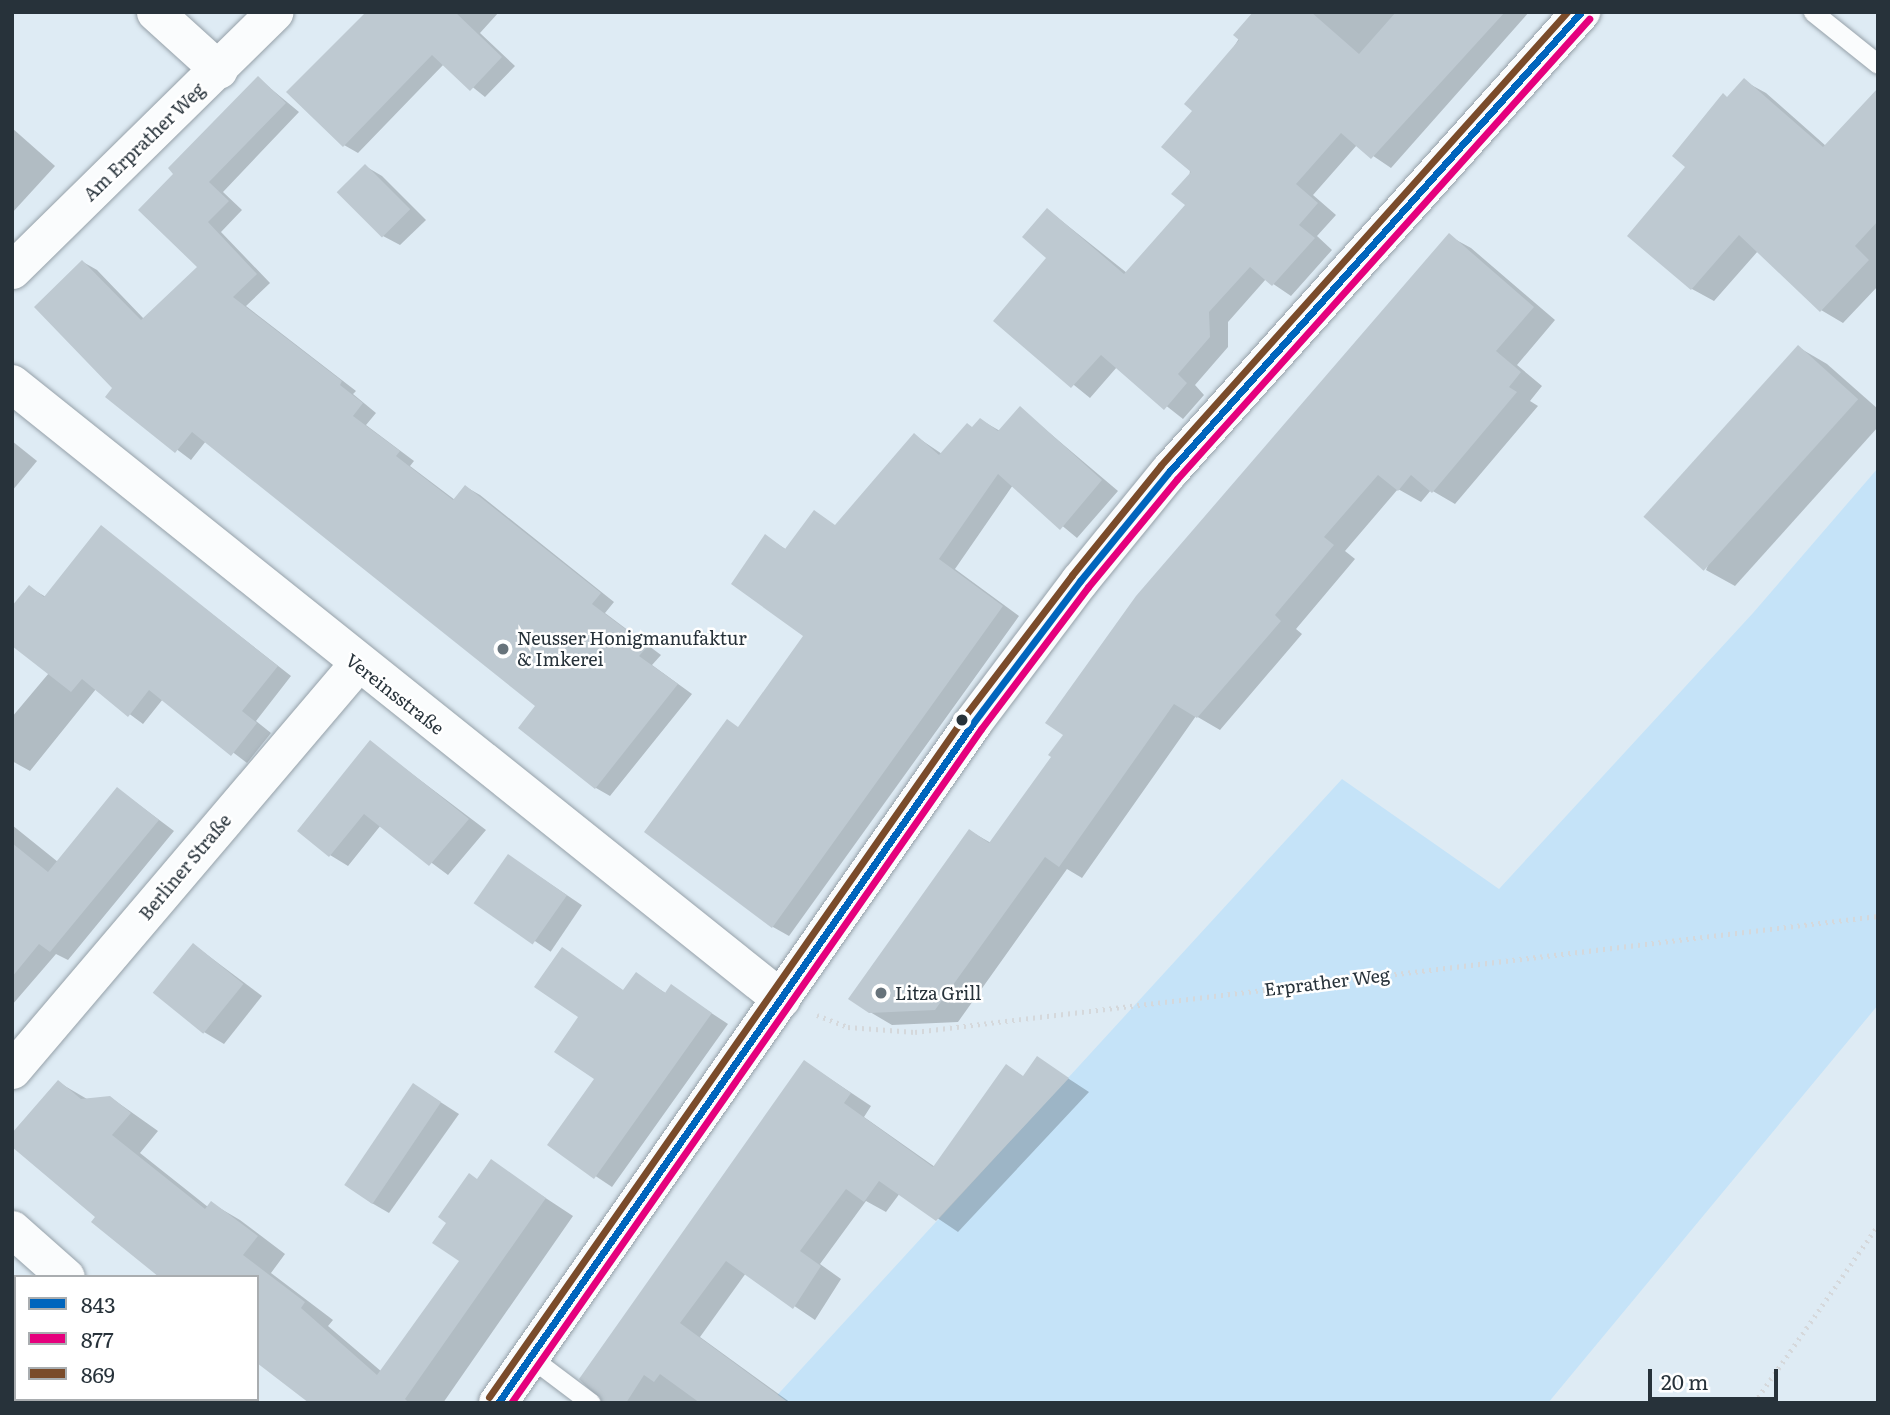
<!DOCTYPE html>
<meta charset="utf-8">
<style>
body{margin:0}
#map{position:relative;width:1890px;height:1415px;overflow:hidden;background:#deebf4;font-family:Literata,serif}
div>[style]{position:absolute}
.green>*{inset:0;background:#c5e3f8}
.shadow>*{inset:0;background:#0003;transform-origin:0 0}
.building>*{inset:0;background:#bec9d1;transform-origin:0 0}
.path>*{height:4.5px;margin-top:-2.25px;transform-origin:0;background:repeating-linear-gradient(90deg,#d5d8db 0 2px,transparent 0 7px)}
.roads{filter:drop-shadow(0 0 2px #96a1a9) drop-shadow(0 0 2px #96a1a9)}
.service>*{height:19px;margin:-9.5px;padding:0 9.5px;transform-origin:9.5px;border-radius:9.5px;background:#fafcfd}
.minor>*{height:37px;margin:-18.5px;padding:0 18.5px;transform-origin:18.5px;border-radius:18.5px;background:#fafcfd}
.secondary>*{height:38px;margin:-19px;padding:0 19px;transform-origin:19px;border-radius:19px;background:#fafcfd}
.bus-1>*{height:7px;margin:-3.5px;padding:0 3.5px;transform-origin:3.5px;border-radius:3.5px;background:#0065bd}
.bus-2>*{height:7px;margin:-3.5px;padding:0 3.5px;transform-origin:3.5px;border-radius:3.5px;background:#e5007d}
.bus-3>*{height:7px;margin:-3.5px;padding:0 3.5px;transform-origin:3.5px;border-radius:3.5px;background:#7a4b2a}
.dots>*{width:19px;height:19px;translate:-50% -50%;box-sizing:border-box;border:4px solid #fff;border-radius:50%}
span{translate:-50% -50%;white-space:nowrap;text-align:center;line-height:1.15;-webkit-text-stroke:5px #fff;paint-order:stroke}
.street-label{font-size:18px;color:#27323a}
.poi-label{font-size:18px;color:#27323a}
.left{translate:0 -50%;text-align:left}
.frame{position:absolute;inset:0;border:14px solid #27323a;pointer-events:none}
.legend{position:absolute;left:14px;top:1275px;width:245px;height:126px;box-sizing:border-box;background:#fff;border:2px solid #a9adb0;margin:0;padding:9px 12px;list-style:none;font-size:21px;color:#27323a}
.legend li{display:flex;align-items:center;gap:14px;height:35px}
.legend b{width:35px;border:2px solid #a9adb0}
.scale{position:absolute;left:1648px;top:1369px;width:130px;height:32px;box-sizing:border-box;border:4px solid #27323a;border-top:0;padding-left:9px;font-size:21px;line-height:24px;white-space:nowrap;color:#27323a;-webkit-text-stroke:5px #fff;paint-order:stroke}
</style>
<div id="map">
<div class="green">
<div style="clip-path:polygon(1878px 468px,1878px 1005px,1548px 1403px,770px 1403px,1342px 779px,1499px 889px,1753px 613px)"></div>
</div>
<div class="shadow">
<div style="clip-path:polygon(391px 12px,499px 12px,480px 33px,515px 66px,485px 97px,444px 64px,358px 153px,344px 145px)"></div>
<div style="clip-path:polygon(1255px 12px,1529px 12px,1391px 168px,1357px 145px,1313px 195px,1336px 215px,1317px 236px,1332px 250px,1291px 296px,1266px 279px,1228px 322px,1228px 347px,1195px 385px,1204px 395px,1183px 419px,1117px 367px,1090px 398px,995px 321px,1049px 258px,1048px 210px,1127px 273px,1187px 205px,1195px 111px)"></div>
<div style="clip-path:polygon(258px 78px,299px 112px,223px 192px,242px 210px,221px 232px,270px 283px,246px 306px,356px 391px,353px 394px,376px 413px,366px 425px,414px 461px,410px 466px,455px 500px,466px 487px,480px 495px,614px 602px,605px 613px,661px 655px,652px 665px,692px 694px,610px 796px,596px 788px,537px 706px,206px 441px,191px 460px,107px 397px,114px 388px,83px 262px,97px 270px,144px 319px,200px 267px,176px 174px)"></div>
<div style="clip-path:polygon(1744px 81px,1766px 93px,1826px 146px,1878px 114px,1878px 286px,1843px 323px,1821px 310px,1758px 251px,1714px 301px,1692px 289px,1688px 167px)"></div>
<div style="clip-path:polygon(12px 128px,55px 166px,12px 213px)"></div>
<div style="clip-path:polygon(365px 166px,382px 176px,426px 220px,400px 245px,383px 236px)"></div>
<div style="clip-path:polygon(1449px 236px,1471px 248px,1555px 320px,1517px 365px,1542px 386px,1530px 401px,1538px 406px,1455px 504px,1431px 490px,1421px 502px,1398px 489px,1345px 551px,1355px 559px,1296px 629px,1302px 634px,1220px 730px,1196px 716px,1082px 878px,1067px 869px,958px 1022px,892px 1025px,870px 1012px,970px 831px,991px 843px)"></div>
<div style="clip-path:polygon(1798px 347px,1827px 364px,1878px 409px,1878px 427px,1735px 586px,1706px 570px)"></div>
<div style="clip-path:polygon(1020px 408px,1118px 491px,1077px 538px,1013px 485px,955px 569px,1019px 616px,789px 936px,773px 927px,739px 728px,806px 636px,765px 536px,787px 550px,836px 526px,914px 435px,942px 454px,981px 420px,1000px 431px)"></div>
<div style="clip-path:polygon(12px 441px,37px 461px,12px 491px)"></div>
<div style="clip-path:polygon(102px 528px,291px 676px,256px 721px,271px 733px,247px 763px,163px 699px,143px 724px,96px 689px,30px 771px,12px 761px,12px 717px,49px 673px,29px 587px,46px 597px)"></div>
<div style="clip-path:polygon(370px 742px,486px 830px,448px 875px,381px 825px,348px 866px,330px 855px)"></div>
<div style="clip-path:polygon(118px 789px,174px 831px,68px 960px,56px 954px,12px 1005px,12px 825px,58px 862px)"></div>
<div style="left:509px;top:856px;width:88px;height:56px;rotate:34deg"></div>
<div style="clip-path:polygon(194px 945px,262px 996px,224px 1044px,204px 1032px)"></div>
<div style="clip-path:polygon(563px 950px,624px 991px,636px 974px,667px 994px,672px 987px,728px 1024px,612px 1187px,549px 1145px,596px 1079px)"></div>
<div style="clip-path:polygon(1037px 1058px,1089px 1092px,958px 1232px,900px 1193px,886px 1212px,866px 1201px,820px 1264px,841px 1279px,815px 1320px,746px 1273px,700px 1337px,791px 1403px,603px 1403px,805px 1062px,871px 1106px,864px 1117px,935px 1167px,1006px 1066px,1024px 1077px)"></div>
<div style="clip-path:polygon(58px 1082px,87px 1099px,110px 1097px,158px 1131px,140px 1153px,208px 1207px,211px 1203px,240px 1220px,285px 1254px,271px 1273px,333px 1320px,328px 1326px,382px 1372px,461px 1261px,478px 1180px,491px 1162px,573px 1216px,443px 1403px,309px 1403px,257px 1277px,97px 1217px)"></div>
<div style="clip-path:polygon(414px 1085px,459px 1114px,389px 1213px,370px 1202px)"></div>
<div style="left:12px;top:1296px;width:5px;height:78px;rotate:37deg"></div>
<div style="clip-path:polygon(41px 1399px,127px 1399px,126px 1403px)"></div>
</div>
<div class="building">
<div style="clip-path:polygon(366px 12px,455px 12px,502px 57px,470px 91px,432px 55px,343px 147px,286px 92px)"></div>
<div style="clip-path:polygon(1253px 12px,1311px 12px,1359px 54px,1396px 12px,1505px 12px,1371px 159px,1341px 133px,1296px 184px,1318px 203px,1299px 225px,1315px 238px,1272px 286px,1250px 267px,1209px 312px,1210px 337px,1178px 374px,1187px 383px,1164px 410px,1101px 355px,1071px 388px,993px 321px,1046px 258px,1022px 237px,1047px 208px,1124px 274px,1185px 205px,1171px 194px,1191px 172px,1161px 147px,1192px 111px,1184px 104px,1239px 40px,1233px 35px)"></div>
<div style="clip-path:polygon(258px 76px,286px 103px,209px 182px,229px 201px,208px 222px,257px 274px,233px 297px,342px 381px,340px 385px,363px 403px,353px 416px,400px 451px,396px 456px,453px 500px,465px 485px,601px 593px,592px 604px,648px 646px,639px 656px,678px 684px,595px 789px,518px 728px,535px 706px,192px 432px,175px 453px,105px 397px,112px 388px,34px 307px,82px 260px,141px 320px,197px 267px,138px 210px,173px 174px,168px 168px)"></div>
<div style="clip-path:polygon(1744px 78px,1823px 147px,1878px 88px,1878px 221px,1855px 246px,1869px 260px,1820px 312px,1739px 235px,1691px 290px,1627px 236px,1685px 167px,1672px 156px,1723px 93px,1727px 97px)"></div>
<div style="left:365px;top:164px;width:64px;height:40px;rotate:45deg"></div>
<div style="clip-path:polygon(1449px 233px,1534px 307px,1496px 351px,1521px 372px,1509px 387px,1517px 392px,1432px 493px,1411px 475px,1398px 491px,1378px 475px,1324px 537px,1334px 545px,1275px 615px,1281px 621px,1197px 718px,1174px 704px,1059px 867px,1045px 857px,935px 1010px,869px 1013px,848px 999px,969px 829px,989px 843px,1051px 757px,1048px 755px,1063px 735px,1045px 723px,1136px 596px)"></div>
<div style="left:1798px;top:345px;width:81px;height:231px;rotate:42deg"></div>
<div style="clip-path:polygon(1020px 406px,1102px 480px,1060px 530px,998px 474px,939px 559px,1003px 606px,772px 928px,644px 832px,727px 719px,738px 727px,803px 636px,731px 584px,765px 534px,785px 549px,814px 510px,835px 525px,914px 433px,939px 455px,967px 423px,972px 427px,980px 418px,998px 431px)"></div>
<div style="clip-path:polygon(101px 525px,278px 666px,242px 711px,257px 723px,231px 756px,149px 690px,128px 717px,82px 679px,71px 692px,12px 646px,12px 606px,29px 585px,44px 597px)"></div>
<div style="clip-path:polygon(370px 740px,469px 819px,429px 866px,364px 814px,329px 857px,297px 831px)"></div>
<div style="clip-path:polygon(117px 787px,159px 820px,50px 952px,39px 944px,12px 977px,12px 843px,48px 872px)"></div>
<div style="left:508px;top:854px;width:72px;height:60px;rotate:35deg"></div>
<div style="left:193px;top:943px;width:65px;height:64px;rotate:39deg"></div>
<div style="clip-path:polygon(562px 947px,623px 990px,636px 972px,665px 993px,671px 984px,712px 1013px,594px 1179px,547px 1145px,594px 1079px,554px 1052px,578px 1017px,534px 987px)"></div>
<div style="clip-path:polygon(1037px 1056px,1069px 1078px,936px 1221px,879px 1181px,864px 1202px,846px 1189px,800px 1251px,821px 1266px,793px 1309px,726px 1261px,680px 1323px,789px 1403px,700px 1403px,660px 1374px,654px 1382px,644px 1375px,626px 1403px,603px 1403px,579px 1379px,804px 1060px,851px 1093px,844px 1103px,933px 1167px,1006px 1064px,1023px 1076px)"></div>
<div style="clip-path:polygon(58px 1080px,81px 1099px,110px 1096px,131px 1113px,112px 1135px,205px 1209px,211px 1201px,258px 1236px,243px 1255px,305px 1302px,301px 1308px,377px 1375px,459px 1261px,432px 1243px,446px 1223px,438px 1217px,469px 1173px,477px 1179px,491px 1159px,546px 1198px,405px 1399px,409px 1403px,309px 1403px,257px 1363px,257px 1277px,159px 1277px,91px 1222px,95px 1217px,12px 1147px,12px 1133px)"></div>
<div style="left:413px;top:1083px;width:34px;height:123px;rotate:34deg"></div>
</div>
<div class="path">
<div style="left:817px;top:1015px;width:33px;rotate:21deg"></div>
<div style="left:848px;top:1027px;width:67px;rotate:4.3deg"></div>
<div style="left:915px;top:1032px;width:970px;rotate:-6.87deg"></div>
<div style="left:1754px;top:1403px;width:217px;rotate:-55.1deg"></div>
</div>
<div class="roads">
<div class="service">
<div style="left:1813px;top:12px;width:83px;rotate:38.7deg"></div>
<div style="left:530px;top:1357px;width:76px;rotate:37deg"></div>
</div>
<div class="minor">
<div style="left:155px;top:12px;width:86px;rotate:42.2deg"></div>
<div style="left:12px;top:270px;width:368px;rotate:-44.5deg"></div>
<div style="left:12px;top:1070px;width:533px;rotate:-49.64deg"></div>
<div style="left:12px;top:1229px;width:72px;rotate:41.6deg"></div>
<div style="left:205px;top:1399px;width:6px;rotate:45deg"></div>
</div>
<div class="secondary">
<div style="left:12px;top:384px;width:985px;rotate:38.65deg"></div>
<div style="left:498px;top:1403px;width:829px;rotate:-55.06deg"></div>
<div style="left:973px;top:723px;width:178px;rotate:-53deg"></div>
<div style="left:1080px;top:581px;width:141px;rotate:-50.8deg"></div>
<div style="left:1169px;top:472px;width:618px;rotate:-48.15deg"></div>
</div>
</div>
<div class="bus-1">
<div style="left:498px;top:1403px;width:829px;rotate:-55.06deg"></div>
<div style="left:973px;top:723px;width:178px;rotate:-53deg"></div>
<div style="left:1080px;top:581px;width:141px;rotate:-50.8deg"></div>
<div style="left:1169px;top:472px;width:618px;rotate:-48.15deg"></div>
</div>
<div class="bus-2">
<div style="left:511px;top:1403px;width:822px;rotate:-55.11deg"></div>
<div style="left:981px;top:729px;width:178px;rotate:-53deg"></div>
<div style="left:1088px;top:587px;width:140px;rotate:-50.5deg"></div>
<div style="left:1177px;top:479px;width:618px;rotate:-48.15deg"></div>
</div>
<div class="bus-3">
<div style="left:489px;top:1397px;width:829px;rotate:-55.06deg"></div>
<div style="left:964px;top:717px;width:178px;rotate:-52.7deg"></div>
<div style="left:1072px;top:575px;width:141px;rotate:-51deg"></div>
<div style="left:1161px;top:465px;width:608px;rotate:-48.13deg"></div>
</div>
<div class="dots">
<div style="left:503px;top:649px;background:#67737b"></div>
<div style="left:962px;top:720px;background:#27323a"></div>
<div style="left:881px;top:993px;background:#67737b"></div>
</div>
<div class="street-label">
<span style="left:144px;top:142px;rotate:-44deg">Am Erprather Weg</span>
<span style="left:395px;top:694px;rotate:38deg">Vereinsstraße</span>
<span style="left:185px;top:867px;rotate:-50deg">Berliner Straße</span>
<span style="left:1327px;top:982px;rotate:-7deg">Erprather Weg</span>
</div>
<div class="poi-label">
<span class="left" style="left:517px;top:649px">Neusser Honigmanufaktur<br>&amp; Imkerei</span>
<span class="left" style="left:895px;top:993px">Litza Grill</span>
</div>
<div class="frame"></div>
<ul class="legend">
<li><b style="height:9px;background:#0065bd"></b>843</li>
<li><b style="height:9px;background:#e5007d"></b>877</li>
<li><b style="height:9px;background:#7a4b2a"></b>869</li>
</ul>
<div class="scale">20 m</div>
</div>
